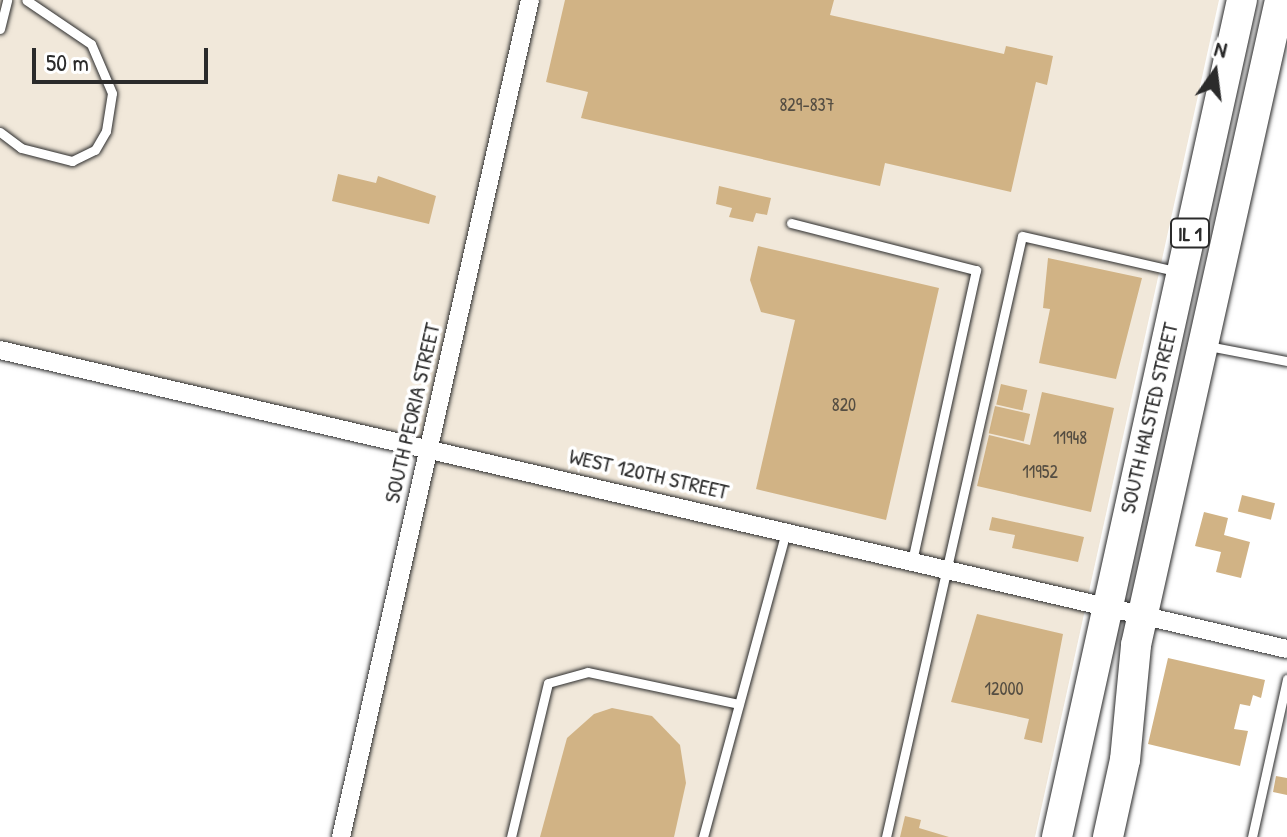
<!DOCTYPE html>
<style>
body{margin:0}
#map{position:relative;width:1287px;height:837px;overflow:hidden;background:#fff;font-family:"Patrick Hand",sans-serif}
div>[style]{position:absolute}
.built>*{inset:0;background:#f1e8da}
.building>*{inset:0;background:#d1b385;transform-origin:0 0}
.roads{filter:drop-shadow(0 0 2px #2b2b2b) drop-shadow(0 0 2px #2b2b2b)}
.service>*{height:9px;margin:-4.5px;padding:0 4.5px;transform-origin:4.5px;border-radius:4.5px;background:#fff}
.minor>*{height:18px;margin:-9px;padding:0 9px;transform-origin:9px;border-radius:9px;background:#fff}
.primary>*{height:30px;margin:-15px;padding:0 15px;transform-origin:15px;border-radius:15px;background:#fff}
span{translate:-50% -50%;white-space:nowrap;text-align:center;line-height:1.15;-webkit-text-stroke:7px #fff;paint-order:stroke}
.number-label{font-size:18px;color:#544d42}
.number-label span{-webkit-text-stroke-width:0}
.shield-label span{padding:2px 6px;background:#fff;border:2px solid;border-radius:6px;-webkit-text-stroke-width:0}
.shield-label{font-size:20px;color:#2b2b2b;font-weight:700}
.street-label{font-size:22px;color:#2b2b2b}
.north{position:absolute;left:1175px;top:32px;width:80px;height:80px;-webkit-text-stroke:6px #fff;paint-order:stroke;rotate:14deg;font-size:22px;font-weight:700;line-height:32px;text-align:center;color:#2b2b2b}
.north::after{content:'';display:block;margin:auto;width:28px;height:36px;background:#2b2b2b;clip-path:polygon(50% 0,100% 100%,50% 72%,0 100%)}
.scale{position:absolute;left:32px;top:48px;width:176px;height:36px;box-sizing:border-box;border:4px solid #2b2b2b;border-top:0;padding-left:10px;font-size:24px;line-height:28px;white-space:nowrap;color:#2b2b2b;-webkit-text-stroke:6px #fff;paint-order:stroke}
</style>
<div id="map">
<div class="built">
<div style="clip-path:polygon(0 0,1219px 0,1035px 837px,346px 837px,434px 444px,0 344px)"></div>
</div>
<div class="building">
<div style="clip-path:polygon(565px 0,834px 0,830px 15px,1004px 54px,1006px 46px,1053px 56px,1047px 85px,1036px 82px,1011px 192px,885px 163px,880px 186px,581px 118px,588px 92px,546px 82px)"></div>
<div style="clip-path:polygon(338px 174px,376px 183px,378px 176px,436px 196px,429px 224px,332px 201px)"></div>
<div style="clip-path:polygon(719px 186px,771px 198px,767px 215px,756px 213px,753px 222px,729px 217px,732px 208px,716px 204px)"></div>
<div style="clip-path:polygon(758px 246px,939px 288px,886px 520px,756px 489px,795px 320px,761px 312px,750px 280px)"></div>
<div style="clip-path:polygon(1048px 258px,1142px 278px,1116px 379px,1039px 363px,1050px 309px,1043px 308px)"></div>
<div style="left:1001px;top:384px;width:27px;height:21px;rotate:13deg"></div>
<div style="clip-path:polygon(1042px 392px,1114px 408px,1091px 512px,977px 486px,989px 435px,1030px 445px)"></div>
<div style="left:995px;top:406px;width:36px;height:28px;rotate:13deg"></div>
<div style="left:1242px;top:495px;width:34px;height:17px;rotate:14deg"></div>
<div style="clip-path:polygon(1204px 512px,1228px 518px,1224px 535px,1250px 542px,1241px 578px,1216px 572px,1221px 552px,1195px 546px)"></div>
<div style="clip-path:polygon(992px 517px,1084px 537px,1078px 562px,1012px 548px,1015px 535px,989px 530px)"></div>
<div style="clip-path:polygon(977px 614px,1063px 634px,1042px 743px,1024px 739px,1029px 719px,951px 702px)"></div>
<div style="clip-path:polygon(1168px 658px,1265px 680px,1261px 698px,1253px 695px,1250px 706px,1240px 704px,1234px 729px,1248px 731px,1240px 766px,1148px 744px)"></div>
<div style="clip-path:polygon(612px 708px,652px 716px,680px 745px,686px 783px,674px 837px,540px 837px,567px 738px,594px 714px)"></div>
<div style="clip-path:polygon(1276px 776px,1287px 778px,1287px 795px,1273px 792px)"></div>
<div style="clip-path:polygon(905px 816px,921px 820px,919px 828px,949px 837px,900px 837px)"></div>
</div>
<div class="roads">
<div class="service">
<div style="left:0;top:29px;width:30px;rotate:-76deg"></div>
<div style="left:0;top:132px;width:26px;rotate:37deg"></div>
<div style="left:21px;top:148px;width:53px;rotate:14.3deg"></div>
<div style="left:72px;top:161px;width:25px;rotate:-26deg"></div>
<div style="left:95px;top:150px;width:22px;rotate:-60deg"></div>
<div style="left:106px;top:131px;width:38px;rotate:-81deg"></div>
<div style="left:112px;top:93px;width:53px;rotate:-113.2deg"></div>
<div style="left:91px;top:44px;width:78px;rotate:-145.9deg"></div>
<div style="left:791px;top:223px;width:191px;rotate:14.3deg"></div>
<div style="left:976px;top:270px;width:298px;rotate:102.4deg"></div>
<div style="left:1208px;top:346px;width:80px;rotate:10.8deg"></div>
<div style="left:511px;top:837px;width:158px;rotate:-76.5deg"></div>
<div style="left:548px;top:683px;width:41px;rotate:-15.4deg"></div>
<div style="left:588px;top:672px;width:154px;rotate:12deg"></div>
<div style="left:703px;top:837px;width:317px;rotate:-74.8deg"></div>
<div style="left:886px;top:837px;width:616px;rotate:-77.25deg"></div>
<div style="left:1022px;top:236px;width:161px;rotate:12.9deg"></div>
<div style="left:1252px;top:837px;width:162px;rotate:-77.5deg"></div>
</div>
<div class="minor">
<div style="left:0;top:350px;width:1321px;rotate:13.08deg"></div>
<div style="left:341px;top:837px;width:858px;rotate:-77.28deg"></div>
</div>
<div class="primary">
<div style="left:1057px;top:837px;width:857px;rotate:-77.54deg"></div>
<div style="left:1108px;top:837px;width:79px;rotate:-77.6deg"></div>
<div style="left:1125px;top:760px;width:116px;rotate:-84.5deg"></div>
<div style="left:1136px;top:645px;width:661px;rotate:-77.41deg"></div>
</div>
</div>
<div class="number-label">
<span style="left:807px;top:105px">829-837</span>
<span style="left:844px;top:405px">820</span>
<span style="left:1070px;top:438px">11948</span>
<span style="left:1040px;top:472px">11952</span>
<span style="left:1004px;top:689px">12000</span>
</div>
<div class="shield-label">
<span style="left:1190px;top:233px">IL 1</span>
</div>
<div class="street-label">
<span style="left:412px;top:413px;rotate:-77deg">SOUTH PEORIA STREET</span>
<span style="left:1149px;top:418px;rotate:-77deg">SOUTH HALSTED STREET</span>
<span style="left:649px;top:474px;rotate:13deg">WEST 120TH STREET</span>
</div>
<div class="north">N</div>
<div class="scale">50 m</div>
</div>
